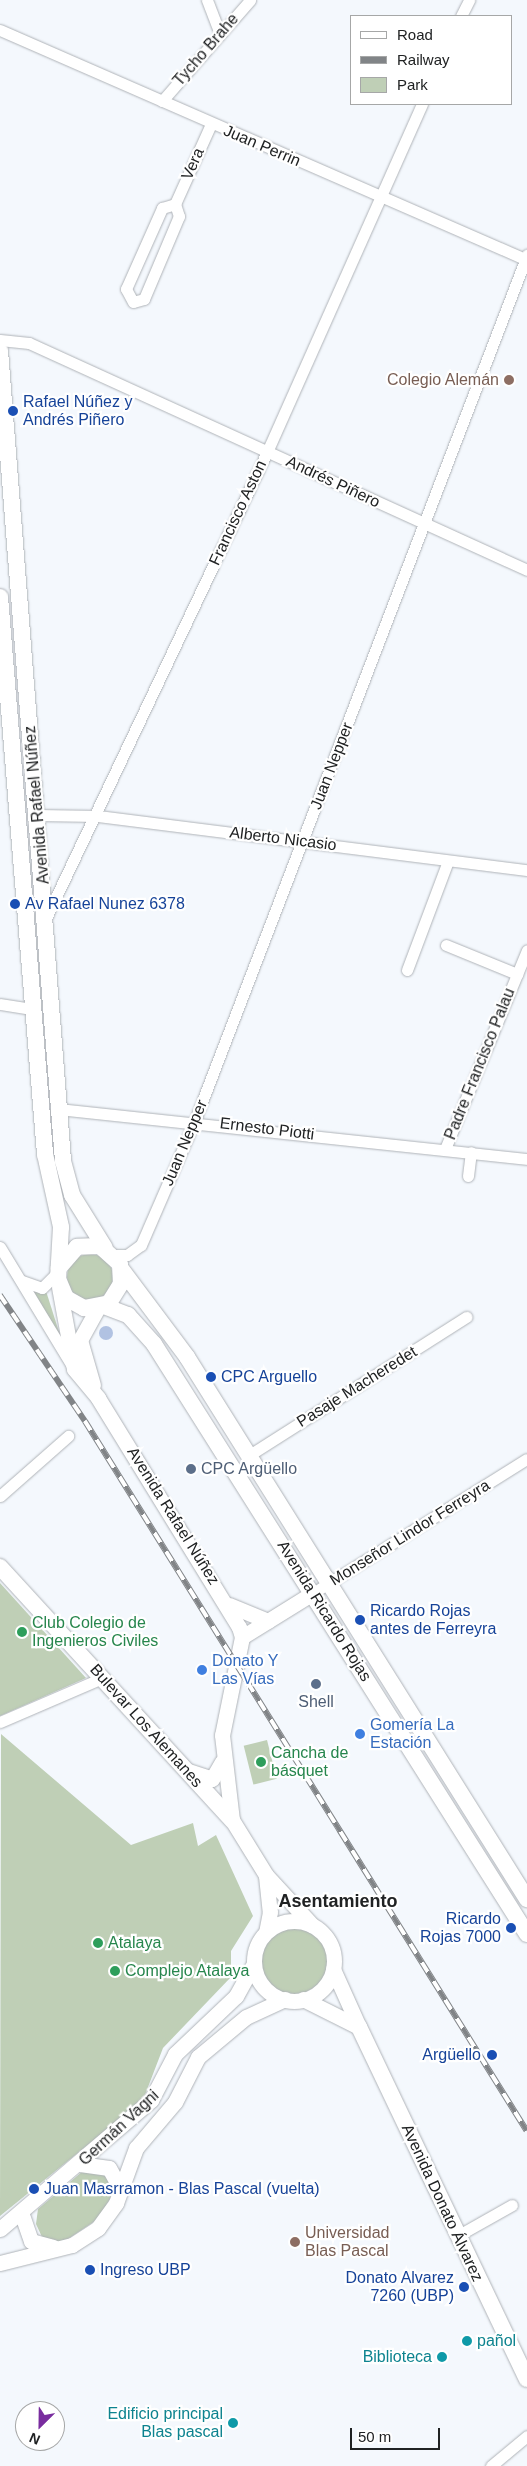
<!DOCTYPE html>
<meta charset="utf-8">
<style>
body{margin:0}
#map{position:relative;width:527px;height:2466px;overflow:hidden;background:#f4f8fd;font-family:Arial,sans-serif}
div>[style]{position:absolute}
.green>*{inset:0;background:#bfcfb6;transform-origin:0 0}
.round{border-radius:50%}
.water>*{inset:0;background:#b1c2e2}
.roads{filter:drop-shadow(0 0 1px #afb3b8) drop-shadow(0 0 1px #afb3b8)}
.street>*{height:11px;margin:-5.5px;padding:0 5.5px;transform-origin:5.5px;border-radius:5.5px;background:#fff}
.secondary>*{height:15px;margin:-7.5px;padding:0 7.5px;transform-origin:7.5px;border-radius:7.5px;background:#fff}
.secondary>.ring{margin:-7.5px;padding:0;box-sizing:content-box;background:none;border:15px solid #fff;border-radius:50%}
.primary>*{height:16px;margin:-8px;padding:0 8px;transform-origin:8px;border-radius:8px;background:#fff}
.rail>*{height:5.5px;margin-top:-2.75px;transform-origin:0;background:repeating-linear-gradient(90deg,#fff 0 11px,#818487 0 22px);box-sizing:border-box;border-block:1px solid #818487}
.dots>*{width:14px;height:14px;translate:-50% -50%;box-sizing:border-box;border:2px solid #fff;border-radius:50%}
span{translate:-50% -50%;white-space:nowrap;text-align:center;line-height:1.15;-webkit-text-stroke:4.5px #fff;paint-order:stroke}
.street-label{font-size:16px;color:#202223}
.education-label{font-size:16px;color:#785e54}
.right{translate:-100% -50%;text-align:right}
.left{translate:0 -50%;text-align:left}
.transit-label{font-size:16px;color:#164399}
.service-label{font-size:16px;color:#4e5e75}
.leisure-label{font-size:16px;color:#27864d}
.shop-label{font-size:16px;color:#366cbe}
.culture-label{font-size:16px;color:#0d838f}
.neighbourhood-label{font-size:18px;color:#202223;font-weight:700}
.legend{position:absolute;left:350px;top:15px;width:162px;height:90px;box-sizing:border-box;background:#fff;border:1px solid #a6a7a7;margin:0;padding:6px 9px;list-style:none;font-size:15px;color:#202223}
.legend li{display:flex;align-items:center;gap:10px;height:25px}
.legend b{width:25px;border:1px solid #a6a7a7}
.north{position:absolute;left:15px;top:2401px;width:50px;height:50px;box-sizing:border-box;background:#fff;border:1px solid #a6a7a7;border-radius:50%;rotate:203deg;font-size:14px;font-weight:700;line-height:20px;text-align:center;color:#202223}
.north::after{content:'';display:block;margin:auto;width:18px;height:22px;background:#792d9f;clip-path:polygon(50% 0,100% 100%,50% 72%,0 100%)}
.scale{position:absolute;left:350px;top:2428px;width:90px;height:22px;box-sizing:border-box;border:2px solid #202223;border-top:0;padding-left:6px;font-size:15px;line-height:18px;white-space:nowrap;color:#202223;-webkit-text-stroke:4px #fff;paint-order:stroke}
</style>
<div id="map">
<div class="green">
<div class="round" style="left:67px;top:1254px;width:46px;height:46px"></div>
<div style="clip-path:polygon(46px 1291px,60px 1335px,31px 1292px)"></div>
<div style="clip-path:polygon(0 1583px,86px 1678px,0 1716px)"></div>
<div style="clip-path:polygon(1px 1734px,131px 1845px,193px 1823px,198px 1846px,216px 1835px,253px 1916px,231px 1951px,231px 1977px,163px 2048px,143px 2100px,0 2216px)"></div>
<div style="left:267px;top:1740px;width:40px;height:24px;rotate:76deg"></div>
<div class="round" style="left:260px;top:1926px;width:68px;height:68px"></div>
<div style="clip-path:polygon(90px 2165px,114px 2179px,113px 2194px,98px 2219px,62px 2243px,42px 2237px,36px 2224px,38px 2209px)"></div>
</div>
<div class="water">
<div class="round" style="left:99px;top:1326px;width:14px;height:14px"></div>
</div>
<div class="roads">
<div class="street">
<div style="left:207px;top:0;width:36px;rotate:69deg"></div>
<div style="left:461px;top:16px;width:18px;rotate:-63deg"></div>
<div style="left:0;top:30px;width:573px;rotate:23.57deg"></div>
<div style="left:162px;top:101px;width:134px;rotate:-48.9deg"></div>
<div style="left:175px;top:204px;width:13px;rotate:72deg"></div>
<div style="left:179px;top:216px;width:90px;rotate:112.9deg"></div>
<div style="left:144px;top:299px;width:11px;rotate:165deg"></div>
<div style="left:133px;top:302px;width:15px;rotate:-118deg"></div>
<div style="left:126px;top:289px;width:89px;rotate:-66deg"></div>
<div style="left:162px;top:208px;width:14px;rotate:-17deg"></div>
<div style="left:175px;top:204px;width:88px;rotate:-65.8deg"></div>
<div style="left:0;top:340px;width:29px;rotate:6deg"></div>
<div style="left:29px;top:343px;width:547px;rotate:24.5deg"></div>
<div style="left:38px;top:815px;width:60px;rotate:1deg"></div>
<div style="left:98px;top:816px;width:432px;rotate:7.2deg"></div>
<div style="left:46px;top:918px;width:516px;rotate:-64.63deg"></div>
<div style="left:267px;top:452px;width:381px;rotate:-66deg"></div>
<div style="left:446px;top:945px;width:77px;rotate:22.2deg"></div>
<div style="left:407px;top:970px;width:116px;rotate:-69.4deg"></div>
<div style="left:0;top:1004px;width:33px;rotate:9deg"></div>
<div style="left:59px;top:1109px;width:471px;rotate:6.1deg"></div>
<div style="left:445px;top:1149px;width:215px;rotate:-67.6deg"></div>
<div style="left:468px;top:1176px;width:24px;rotate:-83deg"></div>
<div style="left:0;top:1247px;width:139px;rotate:58.8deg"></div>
<div style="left:114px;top:1255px;width:13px"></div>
<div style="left:127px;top:1255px;width:17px;rotate:-36deg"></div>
<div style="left:141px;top:1245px;width:136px;rotate:-66.6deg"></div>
<div style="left:195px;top:1120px;width:927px;rotate:-69deg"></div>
<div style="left:22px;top:1281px;width:21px;rotate:19deg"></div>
<div style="left:42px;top:1288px;width:23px;rotate:-45deg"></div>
<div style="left:248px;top:1456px;width:259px;rotate:-32.5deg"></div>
<div style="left:0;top:1496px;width:91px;rotate:-41.4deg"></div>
<div style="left:313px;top:1593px;width:252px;rotate:-32.1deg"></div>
<div style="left:0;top:1722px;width:111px;rotate:-23.3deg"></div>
<div style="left:457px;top:2236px;width:63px;rotate:-29.4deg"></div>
<div style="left:491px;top:2466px;width:47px;rotate:-39.8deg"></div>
</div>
<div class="secondary">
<div style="left:59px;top:1287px;width:83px;rotate:79.6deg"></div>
<div style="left:74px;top:1369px;width:38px;rotate:50deg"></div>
<div style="left:98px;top:1398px;width:269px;rotate:58.4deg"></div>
<div style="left:239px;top:1627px;width:10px;rotate:73deg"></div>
<div style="left:242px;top:1637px;width:100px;rotate:101.5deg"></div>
<div style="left:222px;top:1735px;width:86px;rotate:83.3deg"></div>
<div style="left:232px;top:1820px;width:65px;rotate:58.3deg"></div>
<div style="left:266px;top:1875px;width:68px;rotate:47.4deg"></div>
<div style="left:93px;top:1385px;width:47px;rotate:-106.1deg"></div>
<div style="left:80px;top:1340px;width:37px;rotate:-61deg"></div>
<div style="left:229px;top:1605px;width:42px;rotate:22.3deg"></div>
<div style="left:242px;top:1637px;width:84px;rotate:-31.8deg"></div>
<div style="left:188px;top:1771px;width:25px;rotate:18deg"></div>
<div style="left:212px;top:1779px;width:20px;rotate:-60deg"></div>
<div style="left:266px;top:1876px;width:36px;rotate:84deg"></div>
<div style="left:270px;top:1912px;width:20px;rotate:101deg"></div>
<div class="ring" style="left:254px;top:1921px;width:65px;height:65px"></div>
<div style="left:333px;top:1969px;width:64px;rotate:65.9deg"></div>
<div style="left:303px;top:1999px;width:63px;rotate:26.6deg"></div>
<div style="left:80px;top:2164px;width:29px;rotate:8deg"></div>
<div style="left:109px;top:2168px;width:23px;rotate:61deg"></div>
<div style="left:21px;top:2212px;width:31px;rotate:71deg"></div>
<div style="left:31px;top:2241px;width:23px;rotate:15deg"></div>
<div style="left:0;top:2229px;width:199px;rotate:-40.5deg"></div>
<div style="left:151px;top:2100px;width:52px;rotate:-62.4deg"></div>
<div style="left:175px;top:2054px;width:84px;rotate:-43.6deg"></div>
<div style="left:236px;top:1996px;width:37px;rotate:-61deg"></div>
<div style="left:0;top:2263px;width:74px;rotate:-14deg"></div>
<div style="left:72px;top:2245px;width:31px;rotate:-33deg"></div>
<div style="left:98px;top:2228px;width:31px;rotate:-54deg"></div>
<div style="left:116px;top:2203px;width:59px;rotate:-70deg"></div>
<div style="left:136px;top:2148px;width:60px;rotate:-49.7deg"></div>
<div style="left:175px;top:2102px;width:51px;rotate:-62.9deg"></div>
<div style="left:198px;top:2057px;width:62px;rotate:-39.8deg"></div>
<div style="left:246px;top:2017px;width:43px;rotate:-24.8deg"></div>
</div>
<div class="primary">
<div style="left:0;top:351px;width:812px;rotate:85.55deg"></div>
<div style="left:63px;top:1161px;width:35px;rotate:75deg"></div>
<div style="left:72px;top:1195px;width:62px;rotate:58.1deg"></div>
<div style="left:0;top:597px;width:559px;rotate:85.38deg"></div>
<div style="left:45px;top:1154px;width:75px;rotate:77.6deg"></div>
<div style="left:61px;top:1227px;width:52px;rotate:93.3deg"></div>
<div style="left:58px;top:1279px;width:21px;rotate:67deg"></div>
<div style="left:66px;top:1298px;width:21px;rotate:29deg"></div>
<div style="left:84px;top:1308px;width:25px;rotate:-11deg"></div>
<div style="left:109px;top:1303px;width:22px;rotate:-58deg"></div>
<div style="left:121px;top:1284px;width:20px;rotate:-93deg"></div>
<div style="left:120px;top:1264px;width:27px;rotate:-138deg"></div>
<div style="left:100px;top:1246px;width:23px;rotate:178deg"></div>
<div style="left:77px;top:1247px;width:28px;rotate:131deg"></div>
<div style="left:122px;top:1270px;width:109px;rotate:53.2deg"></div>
<div style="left:187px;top:1357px;width:640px;rotate:57.9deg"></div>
<div style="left:104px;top:1306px;width:26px;rotate:21deg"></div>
<div style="left:128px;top:1315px;width:39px;rotate:48deg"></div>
<div style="left:154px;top:1344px;width:698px;rotate:57.7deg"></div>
<div style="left:0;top:1567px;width:343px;rotate:47.5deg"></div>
<div style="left:359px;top:2027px;width:390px;rotate:64.5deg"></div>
</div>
</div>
<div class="rail">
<div style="left:0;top:1295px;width:152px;rotate:56deg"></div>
<div style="left:85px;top:1421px;width:836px;rotate:58.1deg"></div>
</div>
<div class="dots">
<div style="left:509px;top:380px;background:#8d6e63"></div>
<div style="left:13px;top:411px;background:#1a4fb4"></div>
<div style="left:15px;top:904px;background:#1a4fb4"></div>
<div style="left:211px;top:1377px;background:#1a4fb4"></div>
<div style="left:191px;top:1469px;background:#5c6f8a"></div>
<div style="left:360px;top:1620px;background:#1a4fb4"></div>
<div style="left:22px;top:1632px;background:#2e9e5b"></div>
<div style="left:202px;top:1670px;background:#3f7fe0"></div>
<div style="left:316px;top:1684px;background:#5c6f8a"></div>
<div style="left:360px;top:1734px;background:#3f7fe0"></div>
<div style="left:261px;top:1762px;background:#2e9e5b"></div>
<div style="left:511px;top:1928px;background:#1a4fb4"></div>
<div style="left:98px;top:1943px;background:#2e9e5b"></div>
<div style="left:115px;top:1971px;background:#2e9e5b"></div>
<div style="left:492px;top:2055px;background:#1a4fb4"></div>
<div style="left:34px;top:2189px;background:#1a4fb4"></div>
<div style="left:295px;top:2242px;background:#8d6e63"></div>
<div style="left:90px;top:2270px;background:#1a4fb4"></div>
<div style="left:464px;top:2287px;background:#1a4fb4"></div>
<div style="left:467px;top:2341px;background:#0f9aa8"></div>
<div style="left:442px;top:2357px;background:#0f9aa8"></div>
<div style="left:233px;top:2423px;background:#0f9aa8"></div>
</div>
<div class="street-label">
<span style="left:206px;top:50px;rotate:-49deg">Tycho Brahe</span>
<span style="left:262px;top:146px;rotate:23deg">Juan Perrin</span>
<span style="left:193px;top:164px;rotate:-66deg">Vera</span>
<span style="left:333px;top:482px;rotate:25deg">Andrés Piñero</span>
<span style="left:238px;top:513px;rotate:-65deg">Francisco Aston</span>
<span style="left:332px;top:766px;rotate:-69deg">Juan Nepper</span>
<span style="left:37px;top:805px;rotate:-95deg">Avenida Rafael Núñez</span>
<span style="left:283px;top:839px;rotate:7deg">Alberto Nicasio</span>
<span style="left:480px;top:1064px;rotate:-68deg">Padre Francisco Palau</span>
<span style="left:267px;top:1129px;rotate:7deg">Ernesto Piotti</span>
<span style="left:185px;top:1143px;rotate:-67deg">Juan Nepper</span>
<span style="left:357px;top:1387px;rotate:-32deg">Pasaje Macheredet</span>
<span style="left:173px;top:1516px;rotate:58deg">Avenida Rafael Núñez</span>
<span style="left:410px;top:1533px;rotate:-32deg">Monseñor Lindor Ferreyra</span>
<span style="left:324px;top:1611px;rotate:58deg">Avenida Ricardo Rojas</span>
<span style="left:146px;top:1726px;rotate:48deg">Bulevar Los Alemanes</span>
<span style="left:119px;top:2128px;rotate:-43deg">Germán Vagni</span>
<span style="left:442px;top:2203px;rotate:65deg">Avenida Donato Álvarez</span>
</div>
<div class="education-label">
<span class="right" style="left:499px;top:380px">Colegio Alemán</span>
<span class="left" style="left:305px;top:2242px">Universidad<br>Blas Pascal</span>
</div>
<div class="transit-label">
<span class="left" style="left:23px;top:411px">Rafael Núñez y<br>Andrés Piñero</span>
<span class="left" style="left:25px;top:904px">Av Rafael Nunez 6378</span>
<span class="left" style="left:221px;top:1377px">CPC Arguello</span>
<span class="left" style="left:370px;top:1620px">Ricardo Rojas<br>antes de Ferreyra</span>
<span class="right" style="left:501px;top:1928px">Ricardo<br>Rojas 7000</span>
<span class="right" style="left:481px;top:2055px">Argüello</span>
<span class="left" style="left:44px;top:2189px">Juan Masrramon - Blas Pascal (vuelta)</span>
<span class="left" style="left:100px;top:2270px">Ingreso UBP</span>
<span class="right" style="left:454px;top:2287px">Donato Alvarez<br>7260 (UBP)</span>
</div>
<div class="service-label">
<span class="left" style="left:201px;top:1469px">CPC Argüello</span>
<span style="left:316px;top:1702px">Shell</span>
</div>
<div class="leisure-label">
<span class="left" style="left:32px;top:1632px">Club Colegio de<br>Ingenieros Civiles</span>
<span class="left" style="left:271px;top:1762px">Cancha de<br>básquet</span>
<span class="left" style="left:108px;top:1943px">Atalaya</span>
<span class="left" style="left:125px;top:1971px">Complejo Atalaya</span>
</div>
<div class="shop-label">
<span class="left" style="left:212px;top:1670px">Donato Y<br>Las Vías</span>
<span class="left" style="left:370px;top:1734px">Gomería La<br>Estación</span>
</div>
<div class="culture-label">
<span class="left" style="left:477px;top:2341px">pañol</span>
<span class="right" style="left:432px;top:2357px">Biblioteca</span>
<span class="right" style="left:223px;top:2423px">Edificio principal<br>Blas pascal</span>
</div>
<div class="neighbourhood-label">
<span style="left:338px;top:1901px">Asentamiento</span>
</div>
<ul class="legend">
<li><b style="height:6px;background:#fff"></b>Road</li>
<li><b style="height:6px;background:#818487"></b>Railway</li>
<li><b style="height:14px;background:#bfcfb6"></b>Park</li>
</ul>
<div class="north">N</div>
<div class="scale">50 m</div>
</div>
